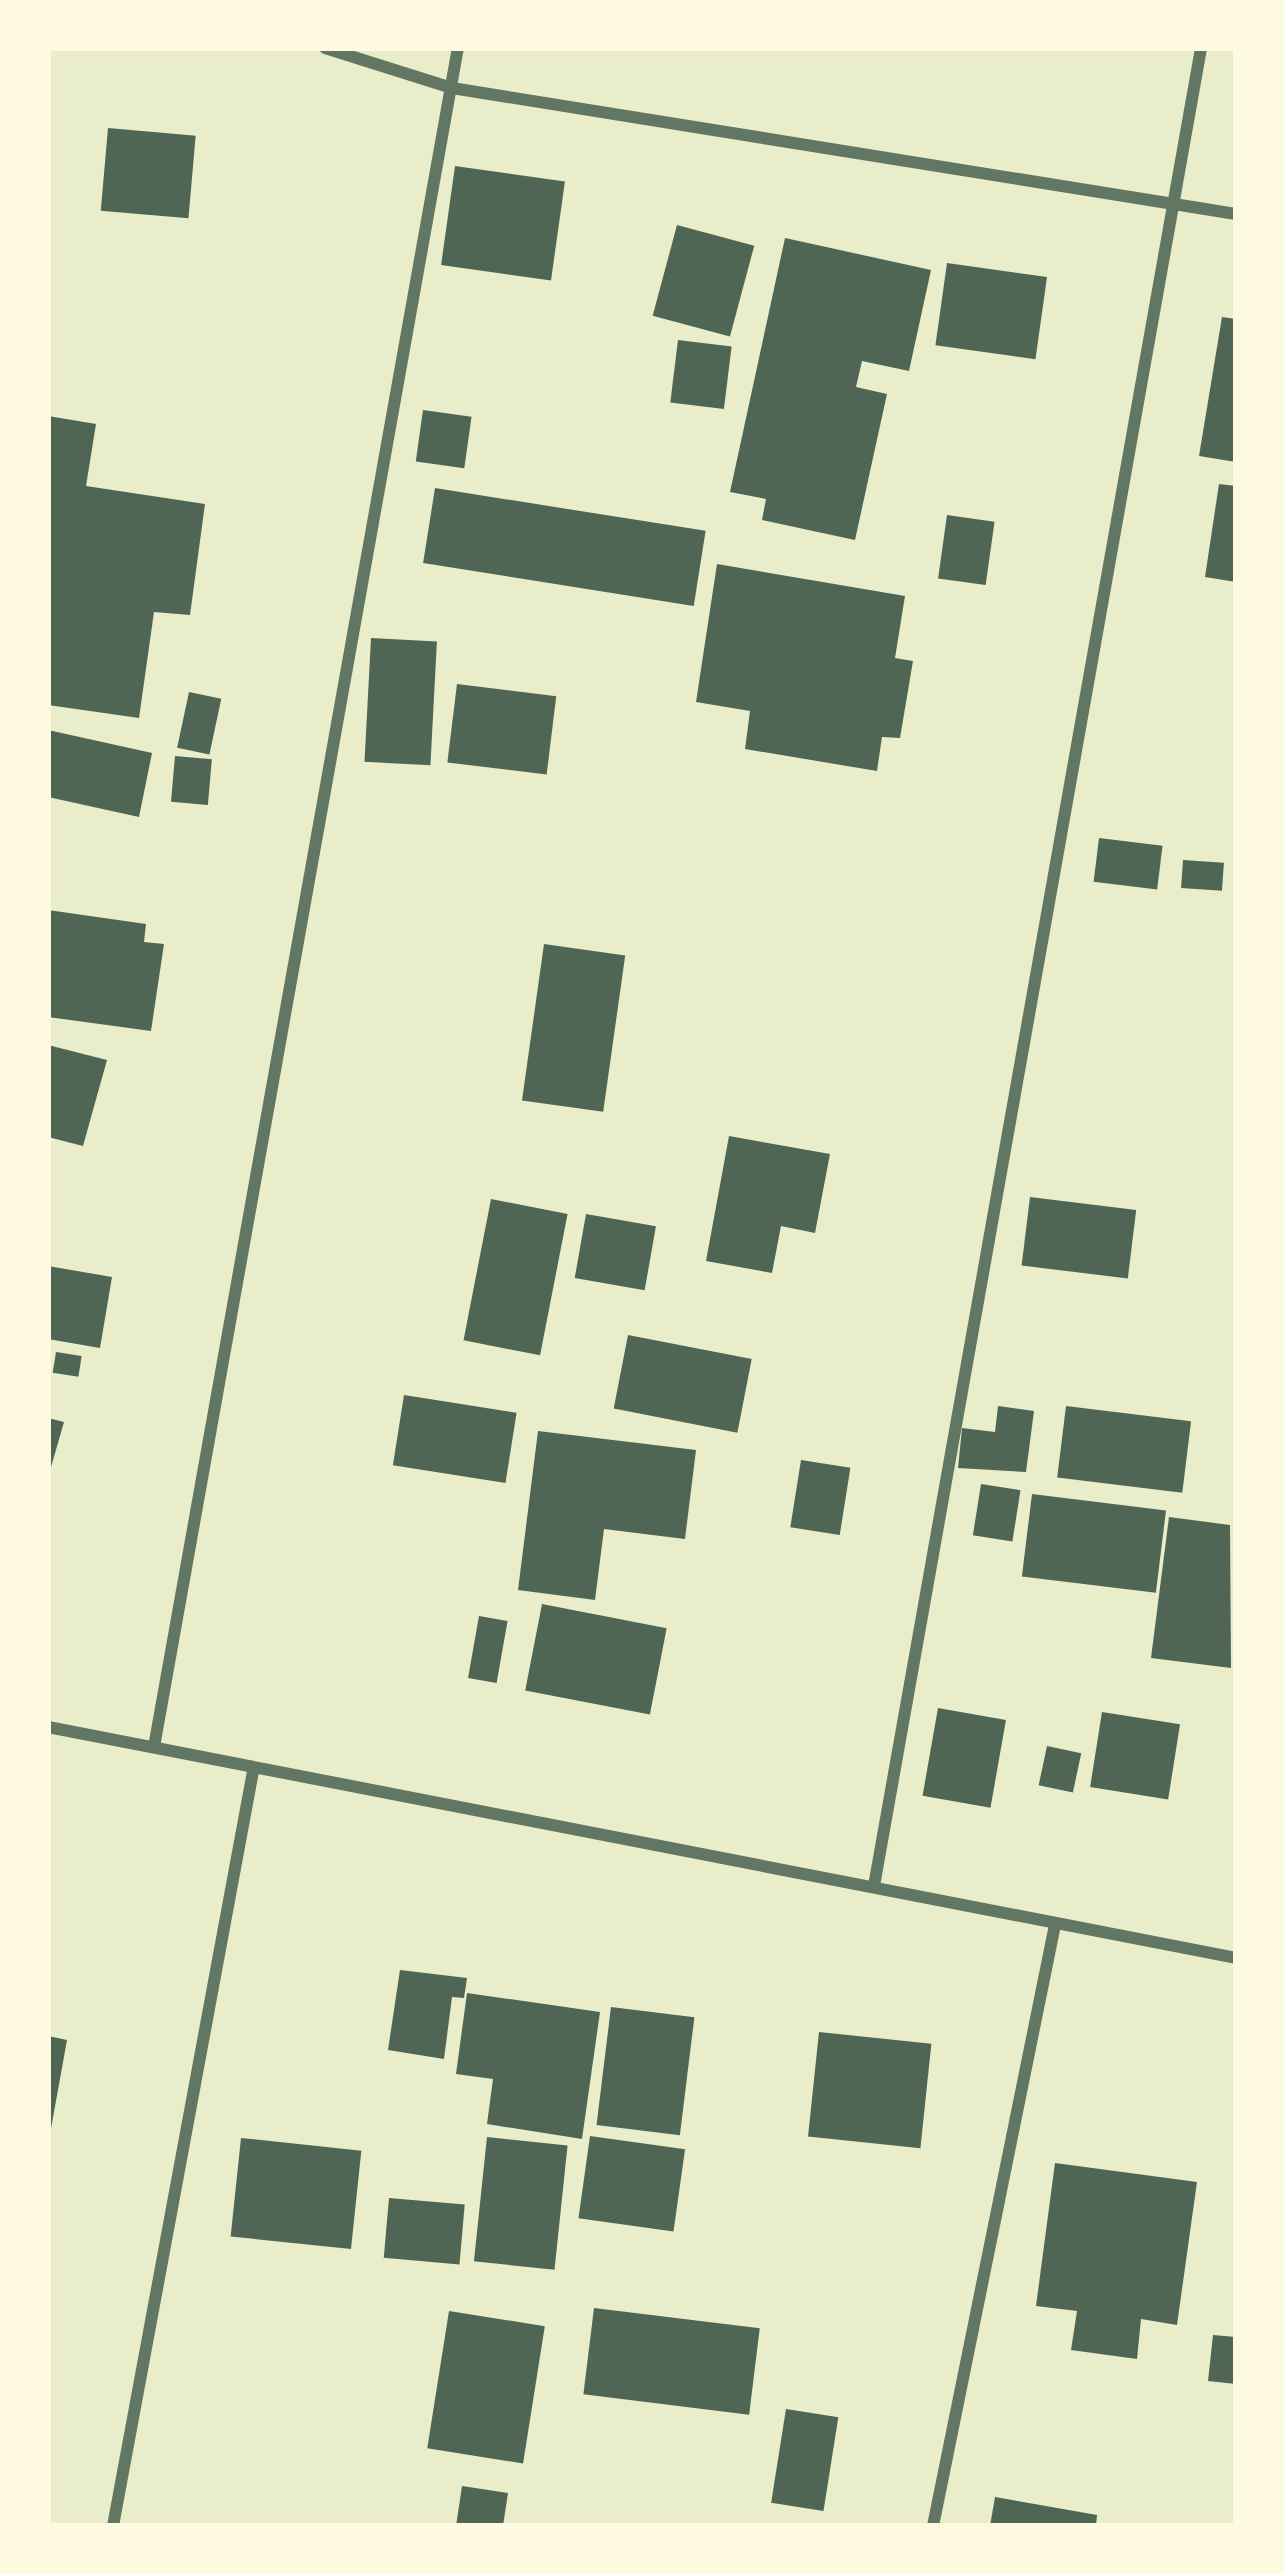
<!DOCTYPE html>
<style>
body{margin:0}
#map{position:relative;width:1284px;height:2574px;overflow:hidden;background:#e9edc9;font-family:"DejaVu Sans",sans-serif}
div>[style]{position:absolute}
.building>*{inset:0;background:#4f6655;transform-origin:0 0}
.minor>*{height:12px;margin:-6px;padding:0 6px;transform-origin:6px;border-radius:6px;background:#617663}
span{translate:-50% -50%;white-space:nowrap;text-align:center;line-height:1.15;-webkit-text-stroke:9px #fefae0;paint-order:stroke}
.frame{position:absolute;inset:0;border:51px solid #fefae0;pointer-events:none}
</style>
<div id="map">
<div class="building">
<div style="left:108px;top:128px;width:88px;height:83px;rotate:5deg"></div>
<div style="left:455px;top:166px;width:111px;height:100px;rotate:8deg"></div>
<div style="left:677px;top:225px;width:80px;height:94px;rotate:15deg"></div>
<div style="clip-path:polygon(785px 238px,931px 270px,909px 371px,862px 361px,856px 387px,887px 394px,855px 540px,762px 520px,766px 499px,730px 492px)"></div>
<div style="left:947px;top:263px;width:101px;height:83px;rotate:8deg"></div>
<div style="clip-path:polygon(1222px 317px,1236px 319px,1236px 462px,1199px 456px)"></div>
<div style="left:678px;top:340px;width:54px;height:63px;rotate:7deg"></div>
<div style="left:423px;top:410px;width:49px;height:52px;rotate:8deg"></div>
<div style="clip-path:polygon(48px 416px,96px 424px,86px 486px,205px 504px,190px 615px,154px 612px,139px 718px,48px 705px)"></div>
<div style="clip-path:polygon(1219px 484px,1236px 486px,1236px 582px,1205px 577px)"></div>
<div style="left:435px;top:488px;width:274px;height:76px;rotate:9deg"></div>
<div style="left:947px;top:515px;width:48px;height:64px;rotate:8deg"></div>
<div style="clip-path:polygon(717px 564px,905px 596px,895px 658px,913px 661px,900px 738px,882px 737px,877px 771px,745px 749px,750px 711px,696px 702px)"></div>
<div style="left:371px;top:638px;width:66px;height:124px;rotate:3deg"></div>
<div style="left:457px;top:684px;width:100px;height:79px;rotate:7deg"></div>
<div style="left:189px;top:692px;width:33px;height:57px;rotate:12deg"></div>
<div style="clip-path:polygon(48px 730px,152px 753px,139px 817px,48px 797px)"></div>
<div style="left:175px;top:756px;width:37px;height:46px;rotate:5deg"></div>
<div style="left:1099px;top:838px;width:64px;height:44px;rotate:7deg"></div>
<div style="left:1183px;top:860px;width:41px;height:28px;rotate:4deg"></div>
<div style="clip-path:polygon(48px 910px,146px 924px,144px 942px,164px 944px,151px 1031px,48px 1017px)"></div>
<div style="left:544px;top:944px;width:82px;height:158px;rotate:8deg"></div>
<div style="clip-path:polygon(48px 1045px,107px 1060px,83px 1146px,48px 1137px)"></div>
<div style="clip-path:polygon(729px 1136px,830px 1154px,815px 1233px,781px 1226px,772px 1273px,706px 1261px)"></div>
<div style="left:1030px;top:1197px;width:107px;height:69px;rotate:7deg"></div>
<div style="left:491px;top:1199px;width:78px;height:144px;rotate:11deg"></div>
<div style="left:586px;top:1214px;width:71px;height:65px;rotate:10deg"></div>
<div style="clip-path:polygon(48px 1266px,112px 1277px,100px 1348px,48px 1339px)"></div>
<div style="left:628px;top:1335px;width:126px;height:75px;rotate:11deg"></div>
<div style="left:56px;top:1352px;width:26px;height:21px;rotate:9deg"></div>
<div style="left:404px;top:1395px;width:114px;height:71px;rotate:9deg"></div>
<div style="clip-path:polygon(998px 1406px,1034px 1411px,1026px 1472px,958px 1468px,962px 1428px,995px 1432px)"></div>
<div style="left:1066px;top:1406px;width:126px;height:72px;rotate:7deg"></div>
<div style="clip-path:polygon(48px 1418px,64px 1422px,49px 1474px,48px 1474px)"></div>
<div style="clip-path:polygon(538px 1431px,696px 1450px,685px 1539px,604px 1529px,595px 1600px,518px 1590px)"></div>
<div style="left:801px;top:1460px;width:50px;height:68px;rotate:9deg"></div>
<div style="left:981px;top:1484px;width:40px;height:52px;rotate:9deg"></div>
<div style="left:1032px;top:1494px;width:135px;height:83px;rotate:7deg"></div>
<div style="clip-path:polygon(1169px 1517px,1230px 1525px,1231px 1668px,1151px 1658px)"></div>
<div style="left:542px;top:1604px;width:127px;height:88px;rotate:11deg"></div>
<div style="left:479px;top:1616px;width:29px;height:63px;rotate:10deg"></div>
<div style="left:938px;top:1708px;width:69px;height:89px;rotate:10deg"></div>
<div style="left:1102px;top:1712px;width:79px;height:76px;rotate:9deg"></div>
<div style="left:1047px;top:1746px;width:35px;height:40px;rotate:12deg"></div>
<div style="clip-path:polygon(400px 1970px,467px 1978px,464px 1998px,452px 1997px,444px 2059px,388px 2050px)"></div>
<div style="clip-path:polygon(467px 1993px,600px 2012px,582px 2139px,487px 2124px,493px 2079px,456px 2074px)"></div>
<div style="left:611px;top:2007px;width:84px;height:119px;rotate:7deg"></div>
<div style="left:819px;top:2032px;width:113px;height:105px;rotate:6deg"></div>
<div style="clip-path:polygon(48px 2036px,67px 2040px,50px 2134px,48px 2134px)"></div>
<div style="left:590px;top:2136px;width:96px;height:83px;rotate:8deg"></div>
<div style="left:487px;top:2137px;width:81px;height:125px;rotate:6deg"></div>
<div style="left:241px;top:2138px;width:121px;height:99px;rotate:6deg"></div>
<div style="clip-path:polygon(1055px 2163px,1197px 2182px,1177px 2325px,1141px 2319px,1137px 2359px,1071px 2350px,1077px 2311px,1036px 2306px)"></div>
<div style="left:389px;top:2198px;width:76px;height:60px;rotate:5deg"></div>
<div style="left:594px;top:2308px;width:167px;height:87px;rotate:7deg"></div>
<div style="left:449px;top:2311px;width:97px;height:139px;rotate:9deg"></div>
<div style="clip-path:polygon(1213px 2335px,1236px 2337px,1236px 2384px,1208px 2381px)"></div>
<div style="left:786px;top:2409px;width:53px;height:95px;rotate:9deg"></div>
<div style="clip-path:polygon(462px 2486px,508px 2493px,503px 2526px,456px 2526px)"></div>
<div style="clip-path:polygon(995px 2497px,1097px 2515px,1096px 2526px,990px 2526px)"></div>
</div>
<div class="minor">
<div style="left:325px;top:48px;width:133px;rotate:17.5deg"></div>
<div style="left:452px;top:88px;width:794px;rotate:9.13deg"></div>
<div style="left:48px;top:1727px;width:1210px;rotate:11deg"></div>
<div style="left:154px;top:1747px;width:1726px;rotate:-79.86deg"></div>
<div style="left:874px;top:1886px;width:1867px;rotate:-79.91deg"></div>
<div style="left:113px;top:2526px;width:768px;rotate:-79.49deg"></div>
<div style="left:933px;top:2526px;width:613px;rotate:-78.53deg"></div>
</div>
<div class="frame"></div>
</div>
